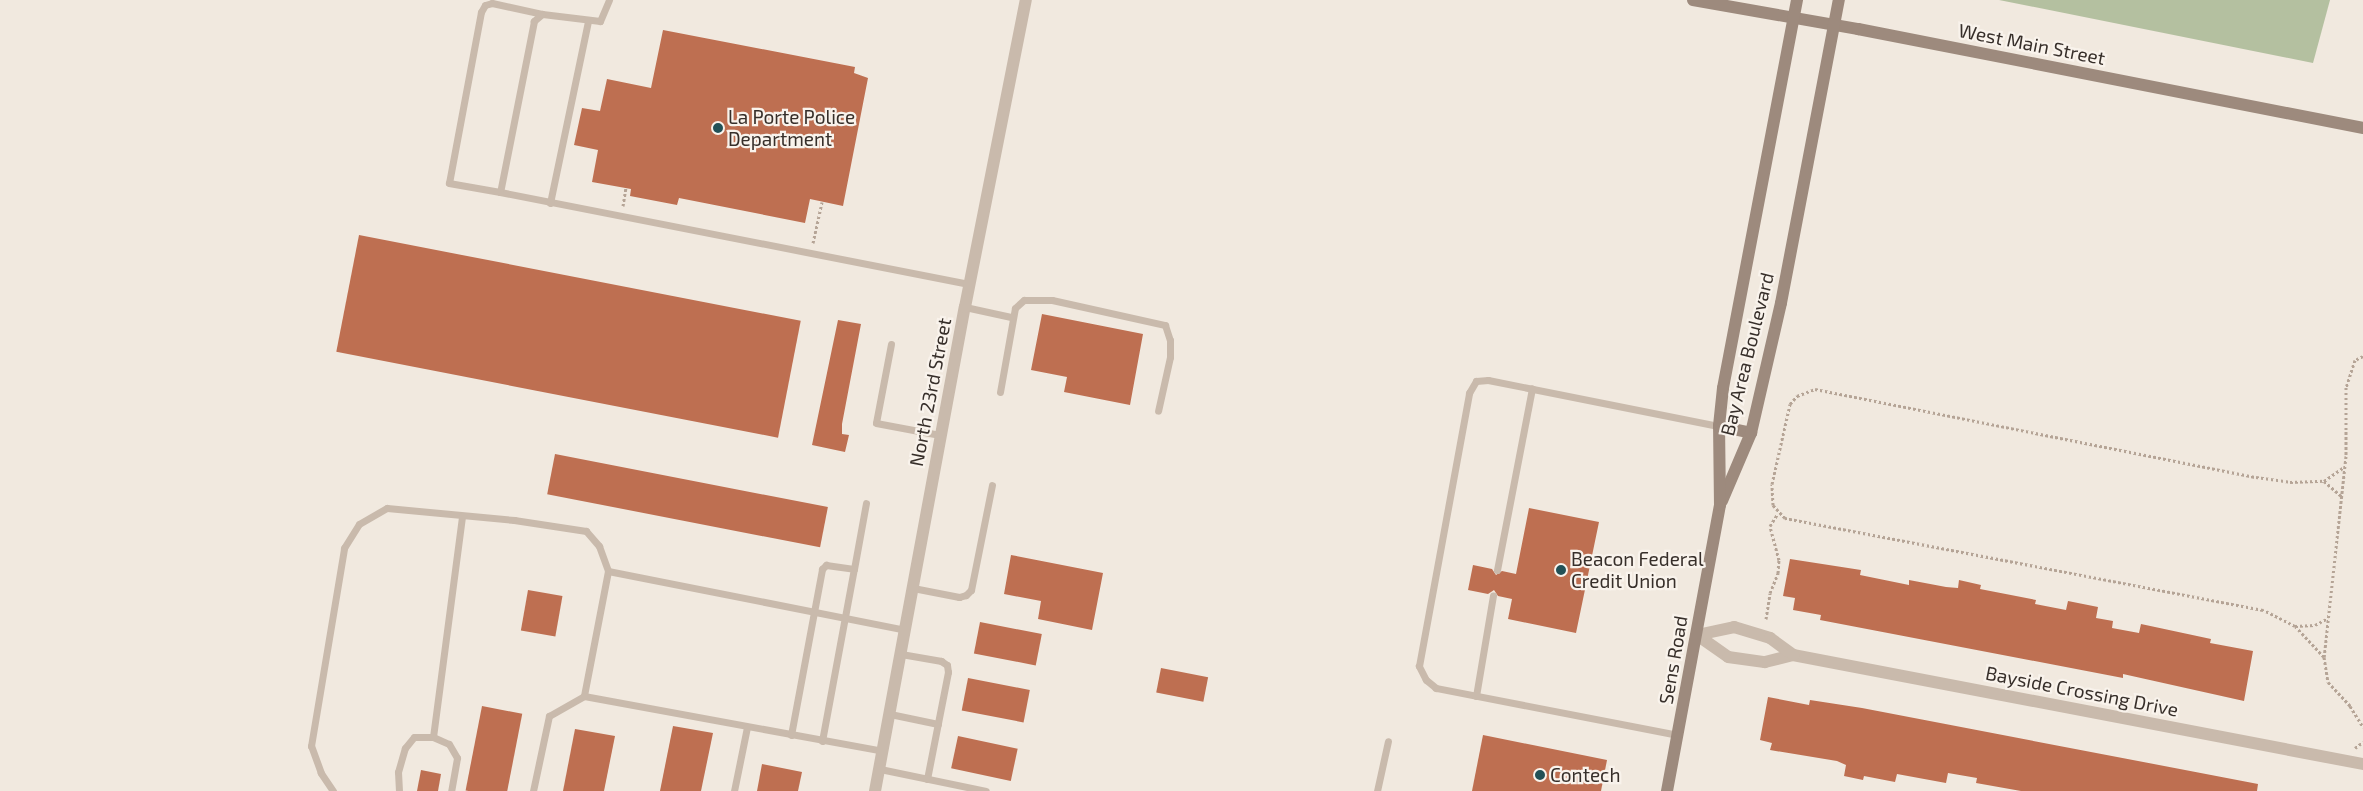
<!DOCTYPE html>
<style>
body{margin:0}
#map{position:relative;width:2363px;height:791px;overflow:hidden;background:#f1e9df;font-family:"Exo 2",sans-serif}
div>[style]{position:absolute}
.green>*{inset:0;background:#b4c0a0}
.building>*{inset:0;background:#be6f51;transform-origin:0 0}
.path>*{height:3px;margin-top:-1.5px;transform-origin:0;background:repeating-linear-gradient(90deg,#b5a496 0 2.5px,transparent 0 5px)}
.lane>*{height:7px;margin:-3.5px;padding:0 3.5px;transform-origin:3.5px;border-radius:3.5px;background:#c9baac}
.street>*{height:12px;margin:-6px;padding:0 6px;transform-origin:6px;border-radius:6px;background:#c9baac}
.secondary>*{height:12px;margin:-6px;padding:0 6px;transform-origin:6px;border-radius:6px;background:#9d8a7d}
.dots>*{width:14px;height:14px;translate:-50% -50%;box-sizing:border-box;border:2px solid #f9f3ec;border-radius:50%}
span{translate:-50% -50%;white-space:nowrap;text-align:center;line-height:1.15;-webkit-text-stroke:4.5px #f9f3ec;paint-order:stroke}
.street-label{font-size:19px;color:#372f2a}
.poi-label{font-size:19px;color:#372f2a}
.left{translate:0 -50%;text-align:left}
</style>
<div id="map">
<div class="green">
<div style="clip-path:polygon(1999px 0,2330px 0,2313px 63px)"></div>
</div>
<div class="building">
<div style="clip-path:polygon(663px 30px,855px 67px,854px 73px,868px 78px,843px 206px,810px 199px,805px 223px,679px 198px,677px 205px,630px 196px,631px 189px,592px 182px,598px 150px,574px 145px,582px 108px,600px 111px,607px 79px,651px 88px)"></div>
<div style="left:359px;top:235px;width:450px;height:119px;rotate:11deg"></div>
<div style="clip-path:polygon(1042px 314px,1143px 334px,1130px 405px,1064px 392px,1067px 377px,1031px 370px)"></div>
<div style="clip-path:polygon(838px 320px,861px 324px,842px 424px,842px 434px,849px 435px,845px 452px,812px 445px)"></div>
<div style="left:555px;top:454px;width:278px;height:41px;rotate:11deg"></div>
<div style="clip-path:polygon(1529px 508px,1599px 522px,1576px 633px,1508px 619px,1512px 599px,1498px 596px,1494px 590px,1488px 594px,1468px 590px,1473px 565px,1492px 569px,1496px 575px,1502px 571px,1516px 574px)"></div>
<div style="clip-path:polygon(1011px 555px,1103px 573px,1092px 630px,1038px 619px,1041px 601px,1004px 594px)"></div>
<div style="clip-path:polygon(1790px 559px,1861px 570px,1860px 575px,1909px 585px,1909px 580px,1946px 587px,1958px 588px,1959px 580px,1981px 585px,1980px 589px,2036px 600px,2035px 604px,2066px 610px,2068px 601px,2098px 607px,2096px 618px,2113px 621px,2112px 628px,2139px 633px,2141px 624px,2211px 639px,2210px 643px,2253px 651px,2244px 701px,2123px 674px,2123px 678px,1820px 620px,1821px 615px,1793px 610px,1795px 598px,1783px 596px)"></div>
<div style="left:528px;top:590px;width:35px;height:41px;rotate:10deg"></div>
<div style="left:980px;top:622px;width:63px;height:32px;rotate:11deg"></div>
<div style="left:1161px;top:668px;width:48px;height:25px;rotate:11deg"></div>
<div style="left:968px;top:678px;width:63px;height:33px;rotate:11deg"></div>
<div style="clip-path:polygon(1768px 697px,1809px 705px,1810px 700px,1862px 708px,2258px 784px,2257px 791px,2021px 791px,1976px 783px,1977px 778px,1948px 773px,1946px 783px,1897px 774px,1895px 782px,1864px 776px,1863px 780px,1844px 776px,1846px 765px,1837px 761px,1770px 750px,1772px 743px,1760px 740px)"></div>
<div style="left:482px;top:706px;width:41px;height:86px;rotate:11deg"></div>
<div style="clip-path:polygon(673px 726px,713px 733px,701px 791px,660px 791px)"></div>
<div style="clip-path:polygon(575px 729px,615px 736px,604px 791px,563px 791px)"></div>
<div style="clip-path:polygon(1483px 735px,1607px 760px,1601px 791px,1472px 791px)"></div>
<div style="left:958px;top:736px;width:61px;height:33px;rotate:12deg"></div>
<div style="clip-path:polygon(762px 764px,802px 772px,798px 791px,757px 791px)"></div>
<div style="clip-path:polygon(421px 770px,441px 774px,438px 791px,417px 791px)"></div>
</div>
<div class="path">
<div style="left:623px;top:206px;width:18px;rotate:-81deg"></div>
<div style="left:813px;top:243px;width:42px;rotate:-77.6deg"></div>
<div style="left:2363px;top:356px;width:9px;rotate:153deg"></div>
<div style="left:2355px;top:360px;width:28px;rotate:108deg"></div>
<div style="left:2346px;top:387px;width:69px;rotate:90deg"></div>
<div style="left:2346px;top:456px;width:202px;rotate:96.2deg"></div>
<div style="left:2324px;top:657px;width:25px;rotate:81deg"></div>
<div style="left:2328px;top:682px;width:33px;rotate:47deg"></div>
<div style="left:2350px;top:706px;width:25px;rotate:58deg"></div>
<div style="left:2324px;top:481px;width:23px;rotate:41deg"></div>
<div style="left:1766px;top:619px;width:26px;rotate:-81deg"></div>
<div style="left:1770px;top:593px;width:22px;rotate:-68deg"></div>
<div style="left:1778px;top:573px;width:13px;rotate:-86deg"></div>
<div style="left:1779px;top:560px;width:35px;rotate:-105deg"></div>
<div style="left:1770px;top:526px;width:15px;rotate:-58deg"></div>
<div style="left:2295px;top:626px;width:20px;rotate:-3deg"></div>
<div style="left:2315px;top:625px;width:15px;rotate:-28deg"></div>
<div style="left:2324px;top:657px;width:42px;rotate:-133.1deg"></div>
<div style="left:2295px;top:626px;width:36px;rotate:-153deg"></div>
<div style="left:2263px;top:610px;width:487px;rotate:-169.1deg"></div>
<div style="left:1785px;top:518px;width:18px;rotate:-133deg"></div>
<div style="left:1773px;top:505px;width:21px;rotate:-93deg"></div>
<div style="left:1772px;top:484px;width:82px;rotate:-77.3deg"></div>
<div style="left:1790px;top:404px;width:11px;rotate:-49deg"></div>
<div style="left:1797px;top:396px;width:19px;rotate:-21deg"></div>
<div style="left:1815px;top:389px;width:450px;rotate:11.3deg"></div>
<div style="left:2256px;top:477px;width:34px;rotate:8deg"></div>
<div style="left:2290px;top:482px;width:34px;rotate:-2deg"></div>
<div style="left:2324px;top:481px;width:24px;rotate:-35deg"></div>
<div style="left:2355px;top:748px;width:10px;rotate:-37deg"></div>
</div>
<div class="lane">
<div style="left:609px;top:0;width:23px;rotate:113deg"></div>
<div style="left:600px;top:21px;width:58px;rotate:-173.1deg"></div>
<div style="left:542px;top:14px;width:11px;rotate:139deg"></div>
<div style="left:534px;top:21px;width:174px;rotate:101.2deg"></div>
<div style="left:500px;top:192px;width:479px;rotate:11.1deg"></div>
<div style="left:500px;top:192px;width:52px;rotate:-170deg"></div>
<div style="left:449px;top:183px;width:174px;rotate:-79.4deg"></div>
<div style="left:481px;top:12px;width:8px;rotate:-60deg"></div>
<div style="left:485px;top:5px;width:7px;rotate:-16deg"></div>
<div style="left:492px;top:3px;width:51px;rotate:12.4deg"></div>
<div style="left:550px;top:203px;width:186px;rotate:-78.2deg"></div>
<div style="left:965px;top:307px;width:47px;rotate:12.3deg"></div>
<div style="left:891px;top:344px;width:80px;rotate:100.8deg"></div>
<div style="left:876px;top:423px;width:65px;rotate:10.6deg"></div>
<div style="left:1000px;top:392px;width:85px;rotate:-79.9deg"></div>
<div style="left:1015px;top:308px;width:12px;rotate:-42deg"></div>
<div style="left:1024px;top:300px;width:28px"></div>
<div style="left:1052px;top:300px;width:116px;rotate:12.5deg"></div>
<div style="left:1165px;top:325px;width:16px;rotate:72deg"></div>
<div style="left:1170px;top:340px;width:17px;rotate:90deg"></div>
<div style="left:1170px;top:357px;width:55px;rotate:102.5deg"></div>
<div style="left:1497px;top:570px;width:185px;rotate:-79.1deg"></div>
<div style="left:608px;top:571px;width:127px;rotate:100.9deg"></div>
<div style="left:584px;top:696px;width:304px;rotate:10.4deg"></div>
<div style="left:913px;top:588px;width:47px;rotate:11.1deg"></div>
<div style="left:959px;top:597px;width:7px;rotate:-16deg"></div>
<div style="left:966px;top:595px;width:7px;rotate:-45deg"></div>
<div style="left:971px;top:590px;width:107px;rotate:-78.7deg"></div>
<div style="left:901px;top:654px;width:41px;rotate:9.9deg"></div>
<div style="left:941px;top:661px;width:7px;rotate:34deg"></div>
<div style="left:947px;top:665px;width:7px;rotate:82deg"></div>
<div style="left:948px;top:672px;width:109px;rotate:101.1deg"></div>
<div style="left:1476px;top:696px;width:102px;rotate:-80.4deg"></div>
<div style="left:890px;top:714px;width:49px;rotate:11.8deg"></div>
<div style="left:791px;top:735px;width:169px;rotate:-79.4deg"></div>
<div style="left:822px;top:569px;width:6px;rotate:-45deg"></div>
<div style="left:826px;top:565px;width:28px;rotate:8deg"></div>
<div style="left:854px;top:569px;width:67px;rotate:-79.7deg"></div>
<div style="left:1678px;top:735px;width:247px;rotate:-169deg"></div>
<div style="left:1436px;top:688px;width:13px;rotate:-141deg"></div>
<div style="left:1426px;top:680px;width:16px;rotate:-117deg"></div>
<div style="left:1419px;top:666px;width:278px;rotate:-79.6deg"></div>
<div style="left:1469px;top:393px;width:14px;rotate:-60deg"></div>
<div style="left:1476px;top:381px;width:12px;rotate:-5deg"></div>
<div style="left:1488px;top:380px;width:236px;rotate:11.3deg"></div>
<div style="left:433px;top:737px;width:17px;rotate:24deg"></div>
<div style="left:449px;top:744px;width:16px;rotate:60deg"></div>
<div style="left:457px;top:758px;width:34px;rotate:100deg"></div>
<div style="left:822px;top:741px;width:175px;rotate:-79.5deg"></div>
<div style="left:880px;top:769px;width:108px;rotate:11.7deg"></div>
<div style="left:333px;top:791px;width:22px;rotate:-124deg"></div>
<div style="left:321px;top:773px;width:29px;rotate:-110deg"></div>
<div style="left:311px;top:746px;width:201px;rotate:-80.5deg"></div>
<div style="left:344px;top:548px;width:28px;rotate:-58deg"></div>
<div style="left:359px;top:524px;width:32px;rotate:-30deg"></div>
<div style="left:387px;top:508px;width:128px;rotate:5.4deg"></div>
<div style="left:514px;top:520px;width:73px;rotate:8.7deg"></div>
<div style="left:586px;top:531px;width:20px;rotate:49deg"></div>
<div style="left:599px;top:546px;width:27px;rotate:70deg"></div>
<div style="left:608px;top:571px;width:303px;rotate:11.2deg"></div>
<div style="left:399px;top:791px;width:19px;rotate:-93deg"></div>
<div style="left:398px;top:772px;width:25px;rotate:-74deg"></div>
<div style="left:405px;top:748px;width:14px;rotate:-51deg"></div>
<div style="left:414px;top:737px;width:19px"></div>
<div style="left:433px;top:737px;width:223px;rotate:-82.5deg"></div>
<div style="left:533px;top:791px;width:77px;rotate:-78deg"></div>
<div style="left:549px;top:716px;width:40px;rotate:-29.7deg"></div>
<div style="left:734px;top:791px;width:65px;rotate:-78.5deg"></div>
<div style="left:1377px;top:791px;width:51px;rotate:-77.6deg"></div>
</div>
<div class="street">
<div style="left:1697px;top:635px;width:38px;rotate:35deg"></div>
<div style="left:1728px;top:657px;width:37px;rotate:8deg"></div>
<div style="left:1765px;top:662px;width:29px;rotate:-14deg"></div>
<div style="left:1793px;top:655px;width:580px;rotate:10.83deg"></div>
<div style="left:1697px;top:635px;width:38px;rotate:-12deg"></div>
<div style="left:1734px;top:627px;width:38px;rotate:17deg"></div>
<div style="left:1770px;top:638px;width:29px;rotate:36deg"></div>
<div style="left:875px;top:791px;width:492px;rotate:-79.5deg"></div>
<div style="left:965px;top:307px;width:313px;rotate:-78.8deg"></div>
</div>
<div class="secondary">
<div style="left:1693px;top:0;width:168px;rotate:10deg"></div>
<div style="left:1858px;top:29px;width:515px;rotate:11.09deg"></div>
<div style="left:1719px;top:426px;width:33px;rotate:12deg"></div>
<div style="left:1722px;top:501px;width:74px;rotate:-66.9deg"></div>
<div style="left:1751px;top:433px;width:133px;rotate:-77deg"></div>
<div style="left:1781px;top:303px;width:309px;rotate:-79.2deg"></div>
<div style="left:1667px;top:791px;width:291px;rotate:-79.5deg"></div>
<div style="left:1720px;top:505px;width:79px;rotate:-90.7deg"></div>
<div style="left:1719px;top:426px;width:38px;rotate:-84deg"></div>
<div style="left:1723px;top:388px;width:395px;rotate:-79.2deg"></div>
</div>
<div class="dots">
<div style="left:718px;top:128px;background:#225157"></div>
<div style="left:1561px;top:570px;background:#225157"></div>
<div style="left:1540px;top:775px;background:#225157"></div>
</div>
<div class="street-label">
<span style="left:2032px;top:44px;rotate:11deg">West Main Street</span>
<span style="left:1747px;top:354px;rotate:-76deg">Bay Area Boulevard</span>
<span style="left:930px;top:392px;rotate:-79deg">North 23rd Street</span>
<span style="left:1673px;top:660px;rotate:-80deg">Sens Road</span>
<span style="left:2082px;top:691px;rotate:11deg">Bayside Crossing Drive</span>
</div>
<div class="poi-label">
<span class="left" style="left:728px;top:128px">La Porte Police<br>Department</span>
<span class="left" style="left:1571px;top:570px">Beacon Federal<br>Credit Union</span>
<span class="left" style="left:1550px;top:775px">Contech</span>
</div>
</div>
